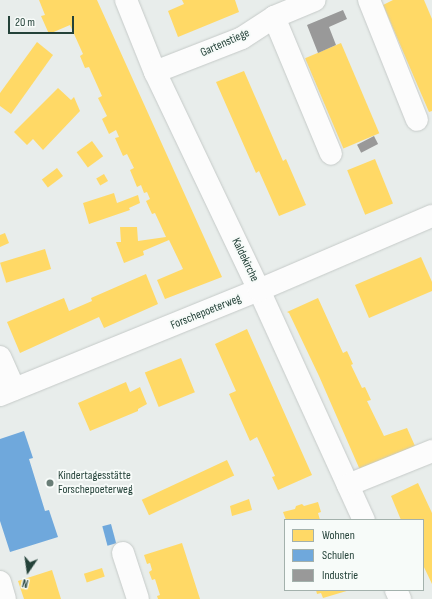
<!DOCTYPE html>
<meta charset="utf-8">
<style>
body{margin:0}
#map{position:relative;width:432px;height:599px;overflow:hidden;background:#e8edeb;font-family:"Sofia Sans Condensed",sans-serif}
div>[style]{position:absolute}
.homes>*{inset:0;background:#ffd966;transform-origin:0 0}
.schools>*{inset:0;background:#6fa8dc;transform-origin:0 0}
.industry>*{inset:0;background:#999;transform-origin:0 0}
.roads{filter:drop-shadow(0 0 1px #c5cac8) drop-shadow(0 0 1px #c5cac8)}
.minor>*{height:22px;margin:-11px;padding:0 11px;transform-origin:11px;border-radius:11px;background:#fcfcfc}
.dots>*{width:11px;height:11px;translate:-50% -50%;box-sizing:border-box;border:2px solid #f7fbf9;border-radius:50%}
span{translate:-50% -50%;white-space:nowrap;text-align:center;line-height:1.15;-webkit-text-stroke:4px #f7fbf9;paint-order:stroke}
.street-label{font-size:12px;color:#244239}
.poi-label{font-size:12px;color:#244239}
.left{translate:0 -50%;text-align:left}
.legend{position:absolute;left:284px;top:519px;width:140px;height:72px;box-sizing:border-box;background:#f7fbf9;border:1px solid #a3b1ac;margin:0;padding:5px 7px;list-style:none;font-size:12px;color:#244239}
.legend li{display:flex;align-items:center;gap:8px;height:20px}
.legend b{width:20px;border:1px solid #a3b1ac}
.north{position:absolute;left:8px;top:551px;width:40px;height:40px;-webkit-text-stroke:3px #f7fbf9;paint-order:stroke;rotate:193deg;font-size:11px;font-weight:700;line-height:16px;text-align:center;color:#244239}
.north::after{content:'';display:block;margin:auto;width:14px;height:18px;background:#244239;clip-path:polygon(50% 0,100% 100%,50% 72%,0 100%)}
.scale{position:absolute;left:8px;top:16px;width:66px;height:18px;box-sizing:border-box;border:2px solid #244239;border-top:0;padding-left:5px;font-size:12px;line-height:14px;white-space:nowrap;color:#244239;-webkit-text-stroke:3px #f7fbf9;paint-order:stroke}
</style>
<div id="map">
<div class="homes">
<div style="clip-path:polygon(39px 0,97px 0,222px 277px,165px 299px,157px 280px,183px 269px,169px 240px,143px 251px,144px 255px,124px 263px,116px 242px,121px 242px,120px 227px,137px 227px,138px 241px,166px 237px,155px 213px,152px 214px,146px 201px,150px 199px,147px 192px,144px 193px,141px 185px,137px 187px,130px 170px,134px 168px,127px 154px,123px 156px,115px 138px,119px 137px,116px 130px,109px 134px,102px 119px,107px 116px,98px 98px,102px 96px,89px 67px,85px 68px,80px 56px,83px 54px,70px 25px,49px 34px,41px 16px,45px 15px)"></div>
<div style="clip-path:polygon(182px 0,235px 0,239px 12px,178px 37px,168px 11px,184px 4px)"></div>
<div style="clip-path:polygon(393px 0,424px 0,432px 19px,432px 111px,429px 112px,383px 5px)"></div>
<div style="clip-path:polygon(37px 42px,53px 55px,11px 114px,0 106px,0 93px)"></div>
<div style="left:341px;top:43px;width:98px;height:39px;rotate:67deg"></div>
<div style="clip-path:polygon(244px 71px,283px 161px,286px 159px,306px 205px,279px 216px,259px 171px,256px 173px,216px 82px)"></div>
<div style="clip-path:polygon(58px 88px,71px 100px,74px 97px,80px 111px,43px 150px,33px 139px,27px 145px,14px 132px)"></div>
<div style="left:92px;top:141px;width:19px;height:19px;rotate:54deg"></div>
<div style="left:375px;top:159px;width:48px;height:30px;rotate:68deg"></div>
<div style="left:57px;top:168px;width:10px;height:19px;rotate:53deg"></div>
<div style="left:104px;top:174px;width:8px;height:9px;rotate:60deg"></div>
<div style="clip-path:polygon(114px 193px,117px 203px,138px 195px,140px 203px,129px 208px,130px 210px,89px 224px,83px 203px)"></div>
<div style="clip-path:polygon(5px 233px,9px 243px,0 247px,0 235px)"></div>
<div style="left:45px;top:249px;width:21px;height:47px;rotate:73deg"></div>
<div style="clip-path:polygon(421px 257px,432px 282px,432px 291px,369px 318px,355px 285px)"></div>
<div style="clip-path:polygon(146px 274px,158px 304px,104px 328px,99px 317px,20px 353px,7px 322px,64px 298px,69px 311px,92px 301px,91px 298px)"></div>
<div style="clip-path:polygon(318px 298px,343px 353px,347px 351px,353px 364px,351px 365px,362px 388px,365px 387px,371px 400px,367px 401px,384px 436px,407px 428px,415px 446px,360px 470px,319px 376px,289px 313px,287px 312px)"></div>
<div style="clip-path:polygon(247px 329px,312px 475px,278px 490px,272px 477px,275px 476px,257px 437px,250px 441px,229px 394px,236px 391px,215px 344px)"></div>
<div style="left:181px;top:358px;width:37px;height:39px;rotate:68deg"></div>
<div style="clip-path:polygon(126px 382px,130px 392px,140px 387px,147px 404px,138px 409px,138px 411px,90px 431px,78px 403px)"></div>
<div style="left:227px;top:460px;width:17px;height:94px;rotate:65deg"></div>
<div style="clip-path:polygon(418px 483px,432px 513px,432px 584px,423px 565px,423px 520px,401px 520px,391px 496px)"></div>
<div style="clip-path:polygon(249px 499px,252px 510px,232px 516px,230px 506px)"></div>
<div style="clip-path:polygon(318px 502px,321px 512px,318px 513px,320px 520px,286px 520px,283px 512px,295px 509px,296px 506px,302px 504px,304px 506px)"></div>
<div style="clip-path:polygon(182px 543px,200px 599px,158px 599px,157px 596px,160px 595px,155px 579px,152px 580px,149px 572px,152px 570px,150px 563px,147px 564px,144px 555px)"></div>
<div style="left:102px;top:568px;width:9px;height:19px;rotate:72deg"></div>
<div style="clip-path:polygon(52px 570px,61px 599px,24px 599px,18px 581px)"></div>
<div style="clip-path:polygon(316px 590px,350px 590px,323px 598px,321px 593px,317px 594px)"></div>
</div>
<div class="schools">
<div style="clip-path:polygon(24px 431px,33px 458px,29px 459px,45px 511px,49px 510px,58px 537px,10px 552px,0 521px,0 439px)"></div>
<div style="left:111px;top:524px;width:20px;height:9px;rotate:75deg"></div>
</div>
<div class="industry">
<div style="clip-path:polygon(343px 10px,347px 19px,329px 27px,336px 45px,318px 53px,307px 25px)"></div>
<div style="left:374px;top:136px;width:9px;height:19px;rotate:63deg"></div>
</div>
<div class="roads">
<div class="minor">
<div style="left:126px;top:0;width:78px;rotate:68.1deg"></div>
<div style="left:155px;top:72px;width:242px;rotate:64.5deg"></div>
<div style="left:259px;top:290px;width:253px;rotate:65.5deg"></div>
<div style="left:369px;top:0;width:129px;rotate:68.2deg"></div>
<div style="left:274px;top:17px;width:148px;rotate:67.4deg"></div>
<div style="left:155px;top:72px;width:93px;rotate:-21.3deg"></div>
<div style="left:242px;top:38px;width:38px;rotate:-33deg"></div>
<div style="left:274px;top:17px;width:44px;rotate:-22.5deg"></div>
<div style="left:0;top:357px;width:35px;rotate:66deg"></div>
<div style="left:0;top:395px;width:279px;rotate:-22.1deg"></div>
<div style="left:259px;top:290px;width:188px;rotate:-23.2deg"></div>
<div style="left:348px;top:485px;width:91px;rotate:-22deg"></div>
<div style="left:123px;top:553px;width:48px;rotate:71.9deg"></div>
<div style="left:0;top:582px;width:18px;rotate:74deg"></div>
<div style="left:396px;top:590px;width:10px;rotate:66deg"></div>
</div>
</div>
<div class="dots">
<div style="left:50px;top:483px;background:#697e77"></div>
</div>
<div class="street-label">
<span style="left:225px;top:43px;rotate:-24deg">Gartenstiege</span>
<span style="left:245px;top:260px;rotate:64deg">Kaldekirche</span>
<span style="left:206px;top:312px;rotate:-22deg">Forschepoeterweg</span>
</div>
<div class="poi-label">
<span class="left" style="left:58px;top:483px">Kindertagesstätte<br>Forschepoeterweg</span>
</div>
<ul class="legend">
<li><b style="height:11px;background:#ffd966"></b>Wohnen</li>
<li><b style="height:11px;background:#6fa8dc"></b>Schulen</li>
<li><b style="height:11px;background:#999"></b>Industrie</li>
</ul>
<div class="north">N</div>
<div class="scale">20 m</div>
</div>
